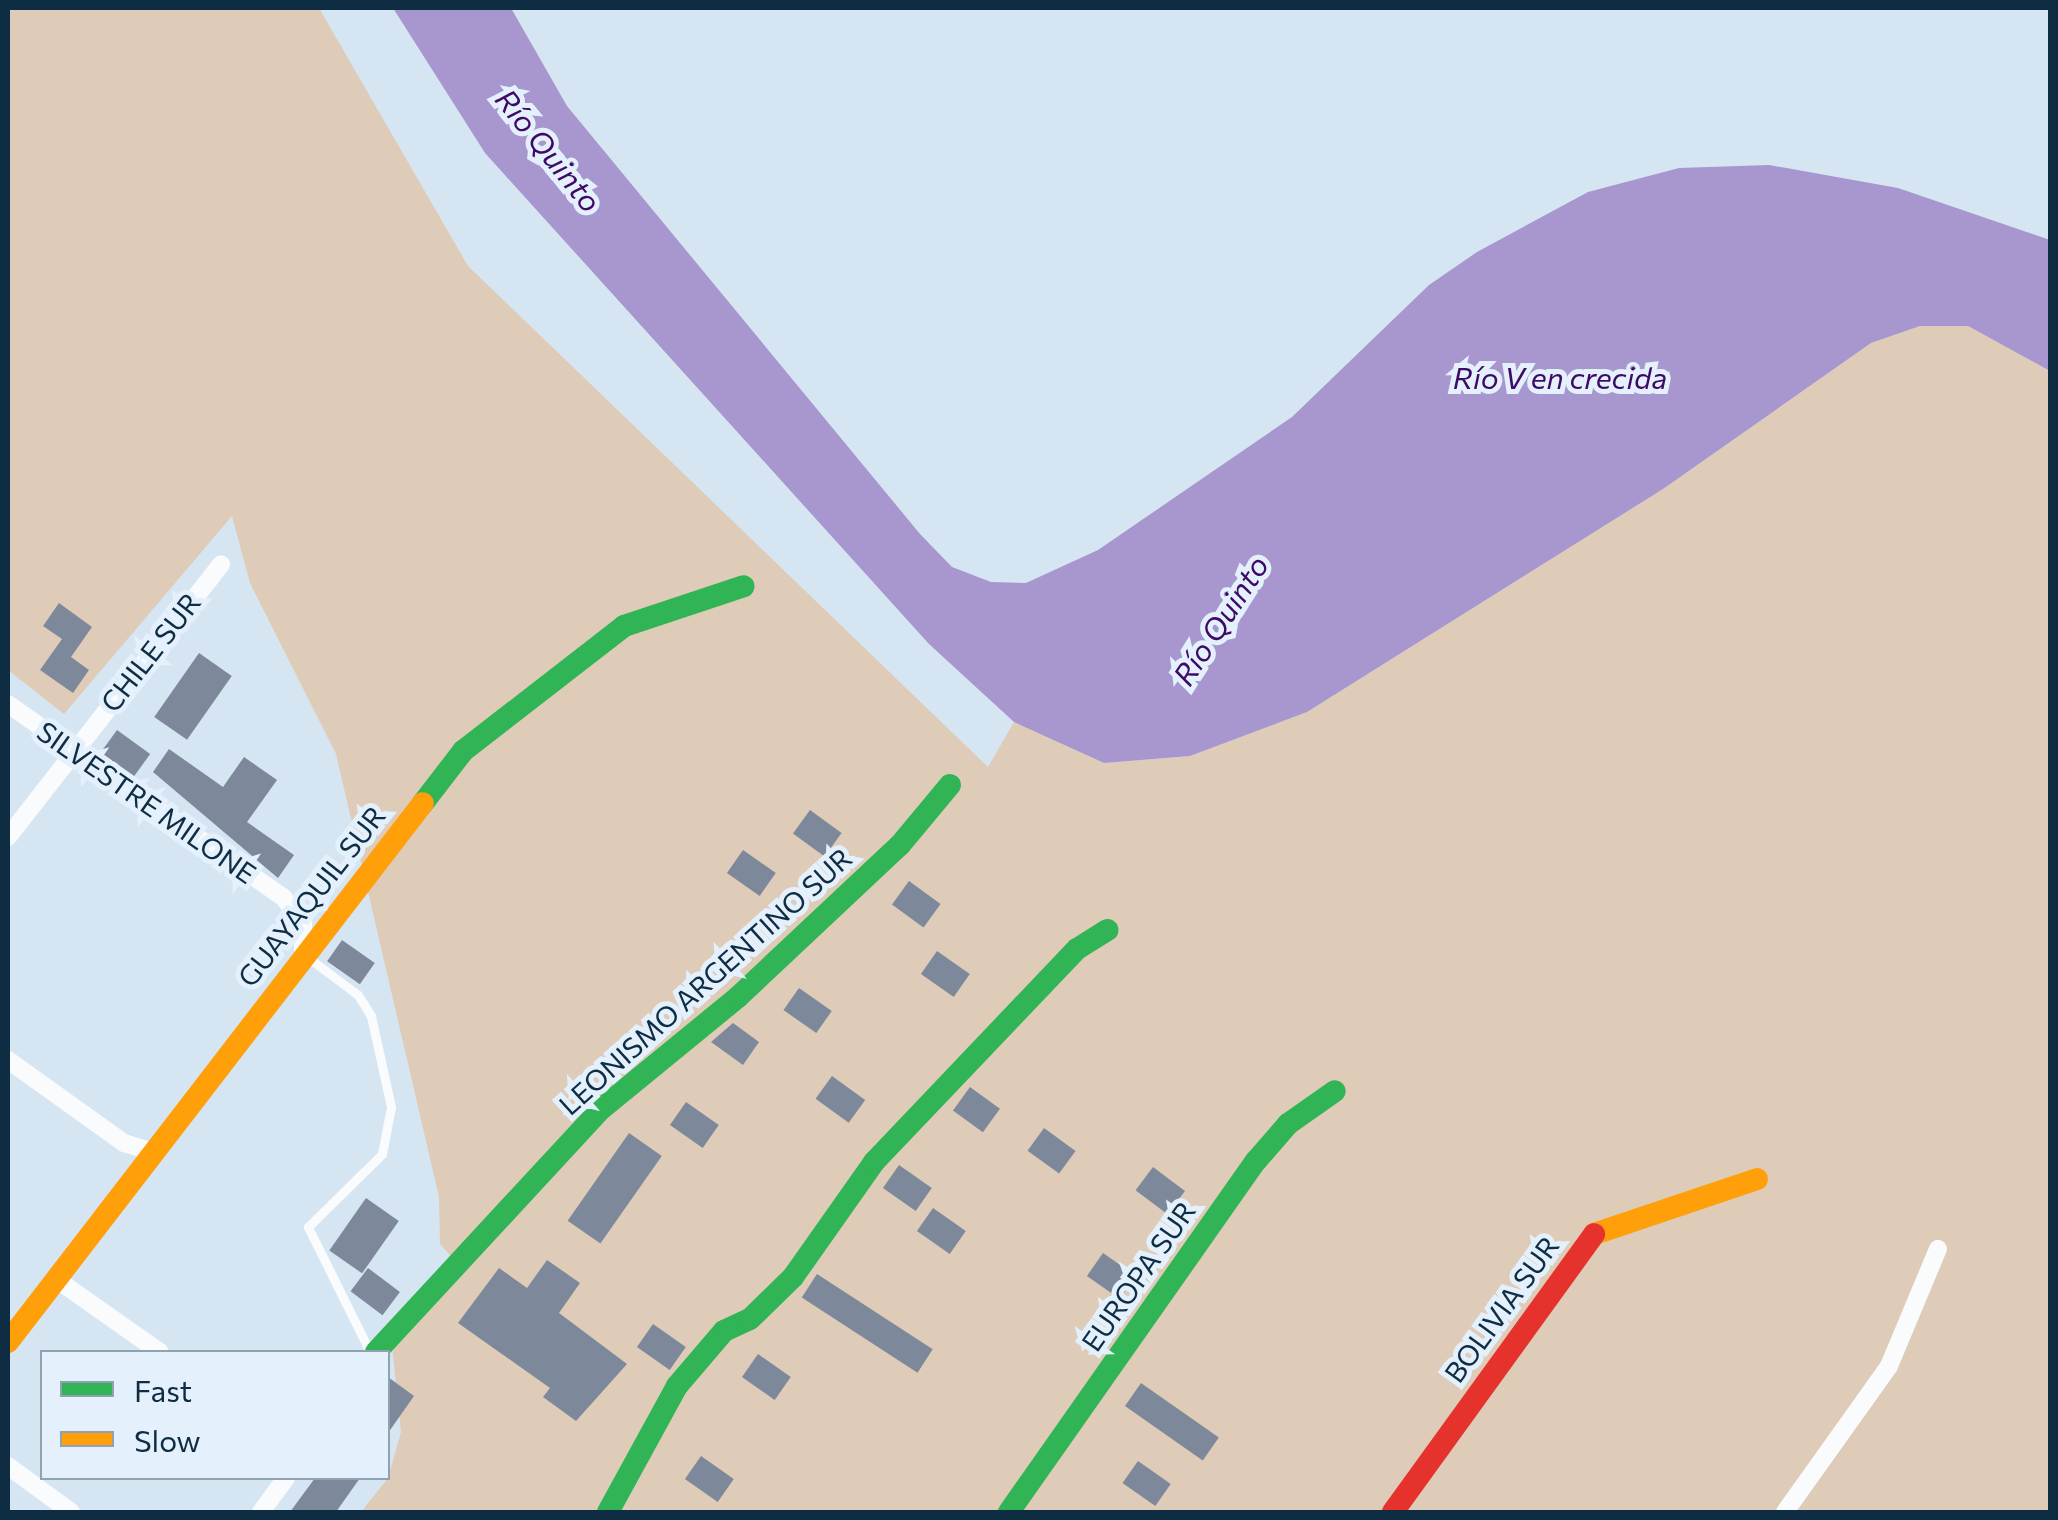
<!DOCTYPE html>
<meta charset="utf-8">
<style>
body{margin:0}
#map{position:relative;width:2058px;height:1520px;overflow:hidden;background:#d6e5f2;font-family:Commissioner,sans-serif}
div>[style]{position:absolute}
.green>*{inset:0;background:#decbb8}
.water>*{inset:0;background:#a897ce}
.building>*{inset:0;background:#7d899b;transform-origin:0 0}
.lane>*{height:9px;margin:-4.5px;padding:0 4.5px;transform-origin:4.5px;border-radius:4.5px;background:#f9fbfd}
.street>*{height:18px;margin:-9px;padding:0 9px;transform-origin:9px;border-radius:9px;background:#f9fbfd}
.fast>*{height:22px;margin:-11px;padding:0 11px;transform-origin:11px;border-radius:11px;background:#30b455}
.slow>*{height:22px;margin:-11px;padding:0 11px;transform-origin:11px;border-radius:11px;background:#ff9f0a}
.jam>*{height:22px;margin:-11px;padding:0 11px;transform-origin:11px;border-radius:11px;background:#e5322d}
span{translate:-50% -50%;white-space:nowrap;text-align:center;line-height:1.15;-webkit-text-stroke:10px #e4f1fd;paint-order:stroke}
.street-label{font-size:28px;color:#0e2c42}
.water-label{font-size:30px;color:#3e0a66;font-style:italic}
.frame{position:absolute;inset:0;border:10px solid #0e2c42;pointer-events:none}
.legend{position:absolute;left:40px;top:1350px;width:350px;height:130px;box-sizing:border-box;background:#e4f1fd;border:2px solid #8ea2b2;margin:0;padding:12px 18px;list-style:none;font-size:30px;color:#0e2c42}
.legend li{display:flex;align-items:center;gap:20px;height:50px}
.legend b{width:50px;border:2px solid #8ea2b2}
</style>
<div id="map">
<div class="green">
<div style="clip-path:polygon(8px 8px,319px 8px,468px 266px,988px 767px,1014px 722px,1104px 763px,1190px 756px,1307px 712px,1663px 489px,1871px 343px,1920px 326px,1968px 326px,2050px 371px,2050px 1512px,361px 1512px,388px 1478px,401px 1432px,391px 1336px,465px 1272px,440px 1244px,439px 1197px,336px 754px,250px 583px,232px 516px,64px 714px,8px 670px)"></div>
</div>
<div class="water">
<div style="clip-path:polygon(393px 8px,511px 8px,567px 106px,920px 534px,952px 567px,991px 582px,1026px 583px,1098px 550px,1292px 417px,1429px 285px,1477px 252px,1588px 192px,1679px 168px,1769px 165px,1898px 188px,2050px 240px,2050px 371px,1968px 326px,1920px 326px,1871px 343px,1663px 489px,1307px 712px,1190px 756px,1104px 763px,1014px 722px,929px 644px,485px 153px)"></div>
</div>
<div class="building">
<div style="clip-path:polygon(59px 603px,92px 627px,71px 657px,89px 670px,73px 693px,40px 670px,62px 639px,43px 626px)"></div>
<div style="left:199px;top:653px;width:40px;height:78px;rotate:35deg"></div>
<div style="left:117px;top:730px;width:41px;height:29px;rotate:36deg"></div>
<div style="clip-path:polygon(169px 749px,223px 787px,244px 757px,277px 780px,247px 822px,294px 855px,278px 878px,153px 772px)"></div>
<div style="left:810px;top:810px;width:39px;height:29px;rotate:36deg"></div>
<div style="left:743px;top:850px;width:40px;height:28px;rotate:35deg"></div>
<div style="left:909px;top:881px;width:39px;height:29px;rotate:36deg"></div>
<div style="left:342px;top:940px;width:40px;height:26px;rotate:35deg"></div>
<div style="left:937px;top:951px;width:40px;height:28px;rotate:35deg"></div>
<div style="left:799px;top:988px;width:40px;height:27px;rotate:35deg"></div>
<div style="clip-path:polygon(733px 1023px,759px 1042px,743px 1065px,711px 1042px)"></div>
<div style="left:832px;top:1076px;width:41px;height:28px;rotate:36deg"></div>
<div style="left:970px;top:1087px;width:37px;height:29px;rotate:36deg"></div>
<div style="left:686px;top:1102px;width:40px;height:28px;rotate:35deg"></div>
<div style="left:1044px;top:1128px;width:39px;height:28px;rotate:36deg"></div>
<div style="left:629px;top:1133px;width:40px;height:107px;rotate:35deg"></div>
<div style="left:899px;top:1165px;width:40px;height:28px;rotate:35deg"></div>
<div style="left:1153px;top:1167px;width:40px;height:29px;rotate:37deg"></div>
<div style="left:366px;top:1198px;width:40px;height:64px;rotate:35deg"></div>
<div style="left:933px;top:1208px;width:40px;height:28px;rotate:35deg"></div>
<div style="left:1103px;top:1253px;width:40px;height:28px;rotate:35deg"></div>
<div style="clip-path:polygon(547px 1260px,580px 1283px,559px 1313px,627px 1364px,576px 1421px,543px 1397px,550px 1388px,458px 1323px,499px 1268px,527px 1288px)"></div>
<div style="left:368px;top:1268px;width:40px;height:29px;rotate:37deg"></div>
<div style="left:817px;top:1274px;width:138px;height:28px;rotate:33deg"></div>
<div style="left:653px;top:1324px;width:40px;height:28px;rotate:35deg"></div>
<div style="left:758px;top:1354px;width:40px;height:28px;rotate:35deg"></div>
<div style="clip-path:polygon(388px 1377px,414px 1396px,388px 1433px)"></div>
<div style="left:1141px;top:1383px;width:95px;height:28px;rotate:35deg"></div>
<div style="left:701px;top:1456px;width:40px;height:28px;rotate:35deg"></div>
<div style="left:1138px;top:1461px;width:40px;height:27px;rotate:35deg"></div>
<div style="clip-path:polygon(315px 1478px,360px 1478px,336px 1512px,290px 1512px)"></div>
</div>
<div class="lane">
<div style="left:310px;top:959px;width:60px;rotate:36.9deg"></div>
<div style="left:358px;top:995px;width:25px;rotate:58deg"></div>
<div style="left:371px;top:1016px;width:93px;rotate:77.6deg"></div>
<div style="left:391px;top:1107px;width:48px;rotate:100.8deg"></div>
<div style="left:382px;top:1154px;width:104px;rotate:135.4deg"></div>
<div style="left:308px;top:1227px;width:137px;rotate:63.6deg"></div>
</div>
<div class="street">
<div style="left:8px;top:704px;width:336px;rotate:35.1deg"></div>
<div style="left:283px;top:897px;width:33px;rotate:52deg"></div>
<div style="left:303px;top:923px;width:31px;rotate:90deg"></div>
<div style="left:8px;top:837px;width:346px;rotate:-52deg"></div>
<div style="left:8px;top:1060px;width:143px;rotate:35.6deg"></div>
<div style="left:124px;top:1143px;width:28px;rotate:17deg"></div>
<div style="left:56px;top:1279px;width:127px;rotate:35.1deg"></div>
<div style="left:8px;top:1466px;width:78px;rotate:36.1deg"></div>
<div style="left:261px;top:1512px;width:42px;rotate:-53.7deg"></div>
<div style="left:1785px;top:1512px;width:179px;rotate:-54.5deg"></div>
<div style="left:1889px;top:1366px;width:127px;rotate:-67.3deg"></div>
</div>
<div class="fast">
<div style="left:423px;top:803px;width:66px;rotate:-52.4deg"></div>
<div style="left:463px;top:751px;width:204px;rotate:-37.8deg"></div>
<div style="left:624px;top:626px;width:126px;rotate:-18.4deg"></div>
<div style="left:376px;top:1352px;width:330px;rotate:-47.2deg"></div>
<div style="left:600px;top:1110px;width:178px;rotate:-39.3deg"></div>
<div style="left:738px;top:997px;width:222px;rotate:-43.2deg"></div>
<div style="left:900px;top:845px;width:78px;rotate:-50.2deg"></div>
<div style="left:608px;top:1512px;width:144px;rotate:-61.3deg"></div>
<div style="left:677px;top:1386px;width:72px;rotate:-49.5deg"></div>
<div style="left:724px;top:1331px;width:29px;rotate:-25deg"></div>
<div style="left:750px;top:1319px;width:60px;rotate:-44.3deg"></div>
<div style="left:793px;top:1277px;width:141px;rotate:-54.8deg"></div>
<div style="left:874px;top:1162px;width:294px;rotate:-46.4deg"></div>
<div style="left:1077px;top:949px;width:36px;rotate:-32deg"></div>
<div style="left:1009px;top:1512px;width:429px;rotate:-54.9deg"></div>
<div style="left:1256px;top:1161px;width:49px;rotate:-49.1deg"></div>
<div style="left:1288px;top:1124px;width:57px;rotate:-35.1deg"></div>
</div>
<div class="slow">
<div style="left:1594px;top:1234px;width:172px;rotate:-18.6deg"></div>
<div style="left:8px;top:1342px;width:680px;rotate:-52.41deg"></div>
</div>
<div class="jam">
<div style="left:1393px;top:1512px;width:343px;rotate:-54.1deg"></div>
</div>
<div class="street-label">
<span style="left:150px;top:652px;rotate:-52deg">CHILE SUR</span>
<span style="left:147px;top:802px;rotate:35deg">SILVESTRE MILONE</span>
<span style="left:311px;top:896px;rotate:-52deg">GUAYAQUIL SUR</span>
<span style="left:705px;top:981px;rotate:-42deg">LEONISMO ARGENTINO SUR</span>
<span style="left:1138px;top:1276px;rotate:-55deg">EUROPA SUR</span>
<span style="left:1501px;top:1309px;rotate:-54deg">BOLIVIA SUR</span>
</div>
<div class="water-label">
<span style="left:549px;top:150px;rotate:51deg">Río Quinto</span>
<span style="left:1560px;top:377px">Río V en crecida</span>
<span style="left:1220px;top:620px;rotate:-57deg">Río Quinto</span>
</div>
<div class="frame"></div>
<ul class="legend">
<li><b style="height:12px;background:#30b455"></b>Fast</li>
<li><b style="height:12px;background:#ff9f0a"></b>Slow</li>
</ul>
</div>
